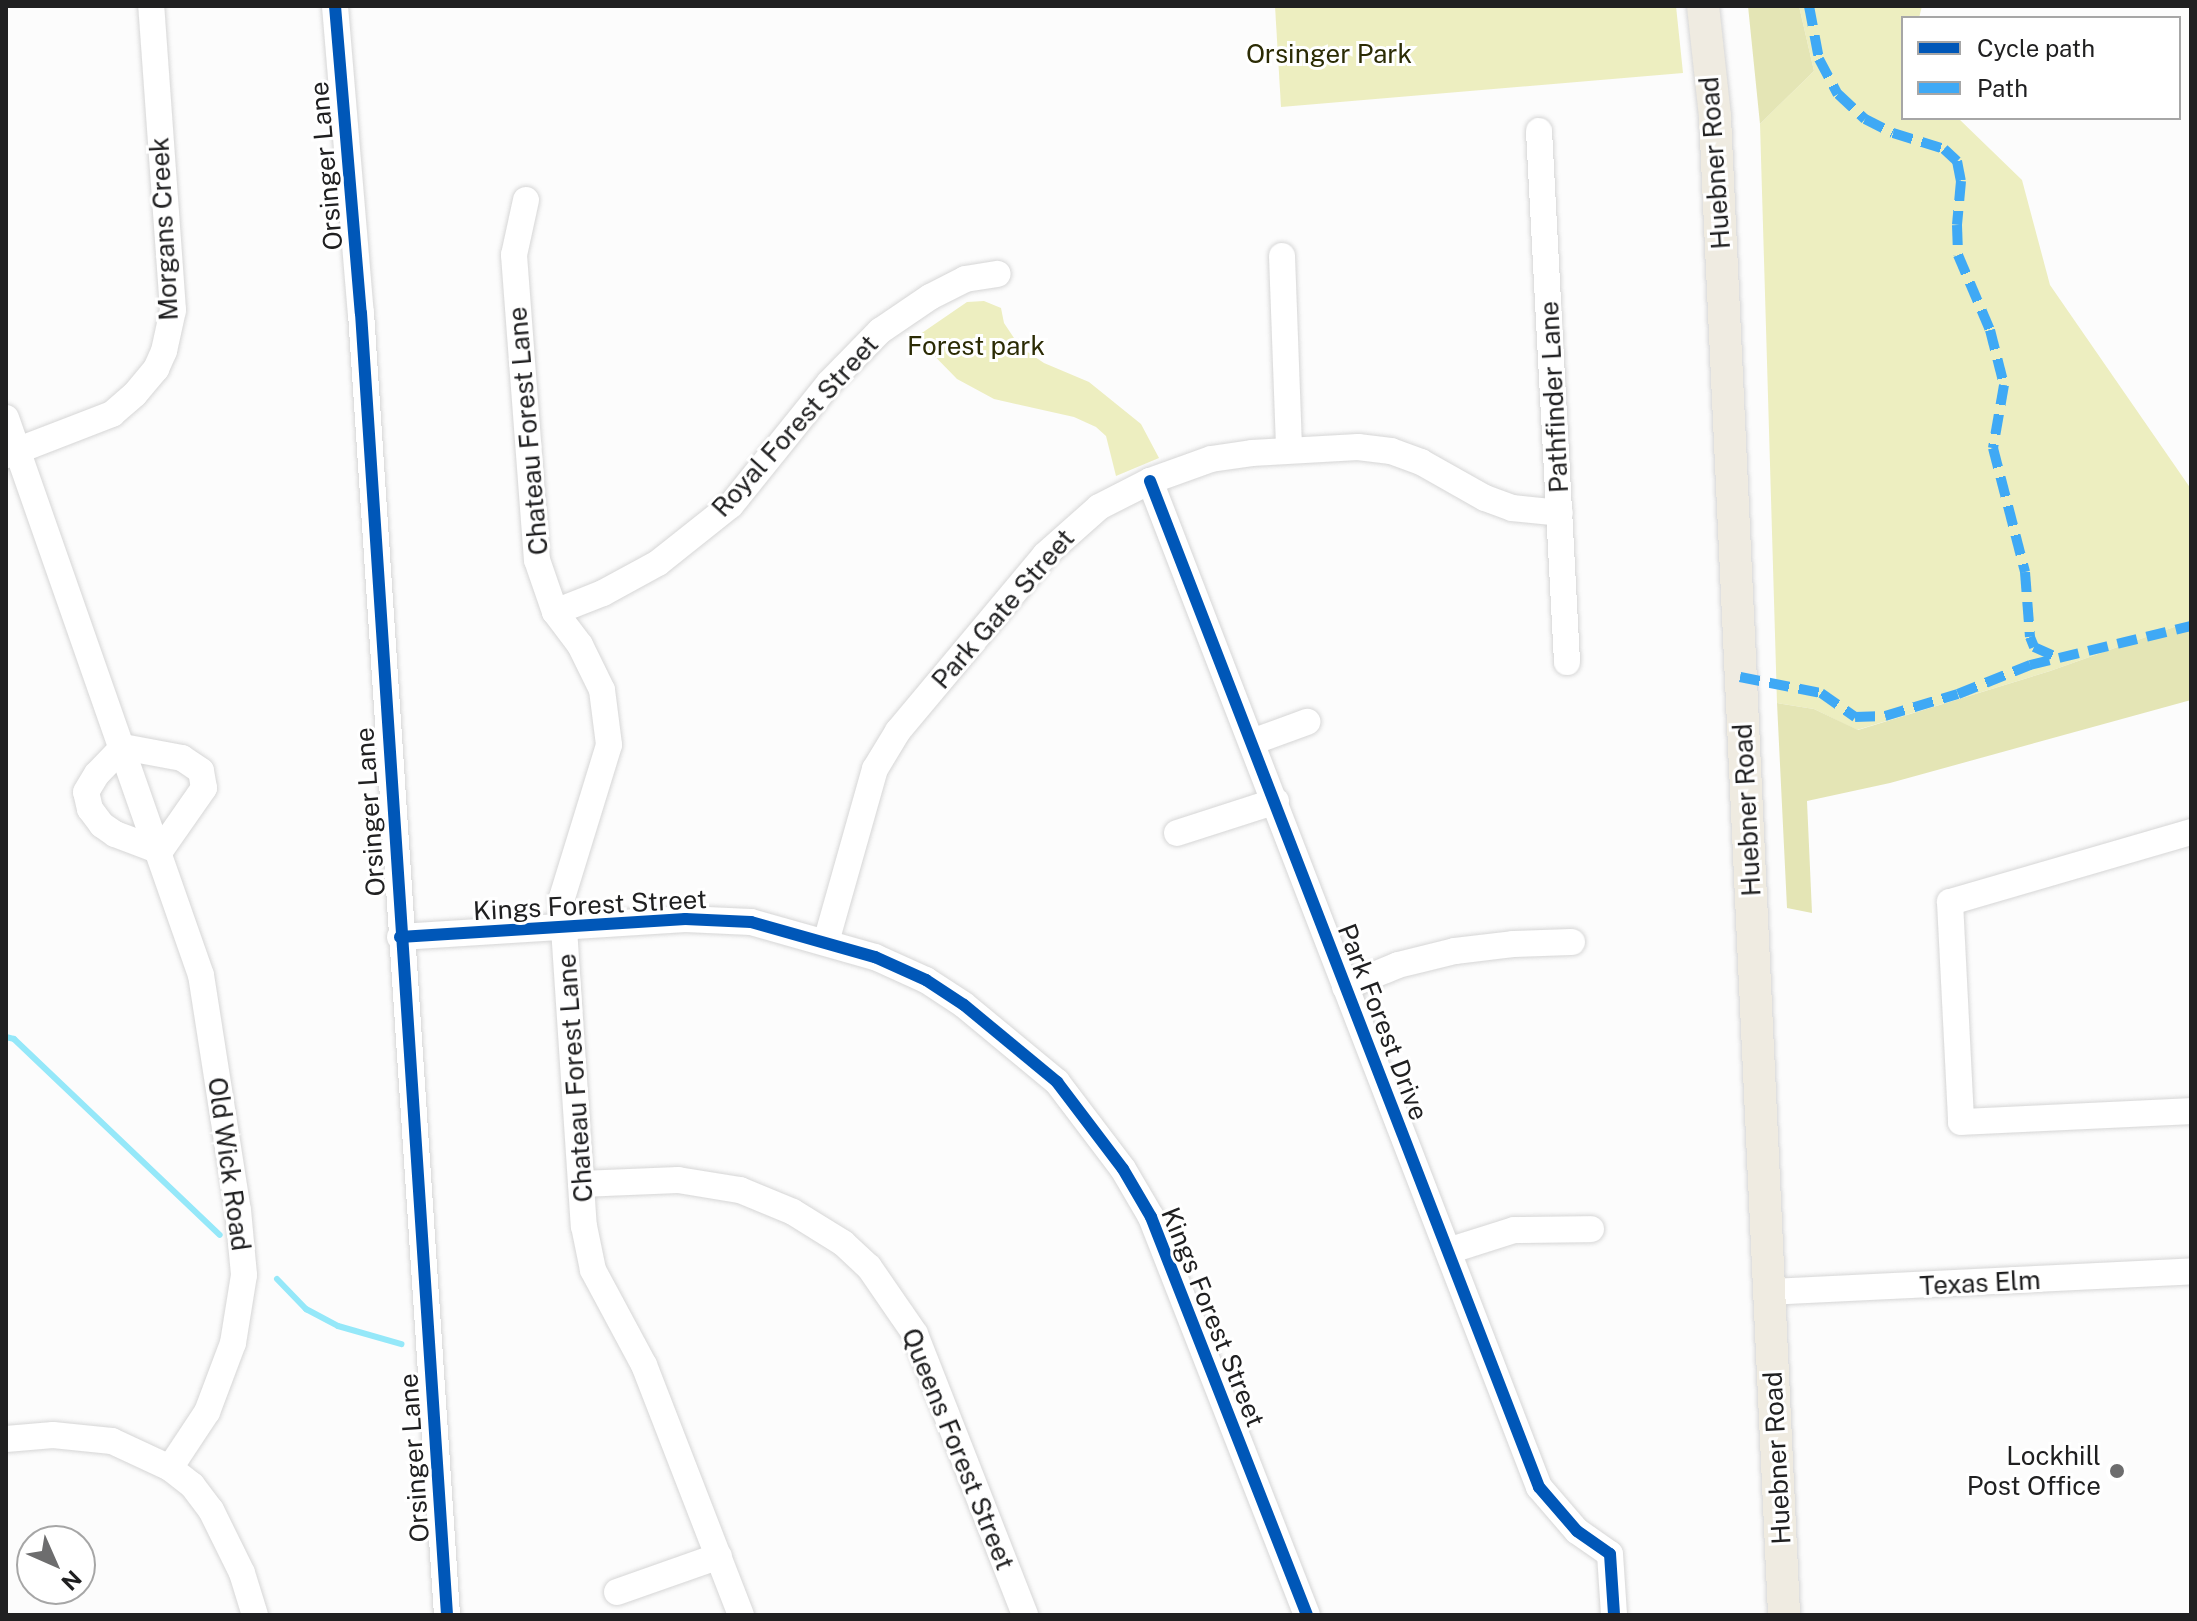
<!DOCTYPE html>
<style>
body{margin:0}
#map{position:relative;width:2197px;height:1621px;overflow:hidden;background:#fcfcfc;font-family:"Public Sans",sans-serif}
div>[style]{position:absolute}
.green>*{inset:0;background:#edeec0}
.forest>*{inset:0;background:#e4e5b5}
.stream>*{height:6px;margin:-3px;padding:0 3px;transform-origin:3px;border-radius:3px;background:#95e8f9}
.roads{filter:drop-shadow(0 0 2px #d6d6d6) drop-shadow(0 0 2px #d6d6d6)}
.minor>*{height:26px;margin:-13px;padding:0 13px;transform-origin:13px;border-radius:13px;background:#fff}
.major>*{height:32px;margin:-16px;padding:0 16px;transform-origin:16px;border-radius:16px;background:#efebe1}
.quiet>*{height:10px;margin-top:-5px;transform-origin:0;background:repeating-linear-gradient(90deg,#3fa9f5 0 20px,transparent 0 30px)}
.cycleway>*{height:12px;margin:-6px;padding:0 6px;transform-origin:6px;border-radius:6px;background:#0057b8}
.dots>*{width:22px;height:22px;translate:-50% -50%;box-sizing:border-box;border:4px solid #fff;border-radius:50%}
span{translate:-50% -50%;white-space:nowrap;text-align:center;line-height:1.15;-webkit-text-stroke:6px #fff;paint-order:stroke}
.park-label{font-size:26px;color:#2b2b04}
.street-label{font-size:26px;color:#202021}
.poi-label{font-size:26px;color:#202021}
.right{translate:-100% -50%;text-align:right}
.frame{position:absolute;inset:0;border:8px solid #202021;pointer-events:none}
.legend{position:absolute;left:1901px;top:16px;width:280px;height:104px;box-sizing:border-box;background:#fff;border:2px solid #a6a6a6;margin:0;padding:10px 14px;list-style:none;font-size:24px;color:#202021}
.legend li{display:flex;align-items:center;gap:16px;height:40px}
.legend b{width:40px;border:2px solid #a6a6a6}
.north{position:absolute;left:16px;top:1525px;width:80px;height:80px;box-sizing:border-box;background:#fff;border:2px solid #a6a6a6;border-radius:50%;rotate:135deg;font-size:22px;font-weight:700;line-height:32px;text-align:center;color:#202021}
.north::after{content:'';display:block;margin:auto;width:28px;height:36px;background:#6d6d6e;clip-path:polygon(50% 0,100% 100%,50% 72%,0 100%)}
</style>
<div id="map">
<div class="green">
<div style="clip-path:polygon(1275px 6px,1676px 6px,1683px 73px,1281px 107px)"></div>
<div style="clip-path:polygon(1799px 6px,1922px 6px,1919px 18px,1903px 18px,1903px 118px,1958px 118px,2022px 180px,2050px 285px,2191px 489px,2191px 621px,2050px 671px,1857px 730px,1814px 709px,1777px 703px,1760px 124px,1814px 71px)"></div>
<div style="clip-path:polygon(984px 301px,1001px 308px,1004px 323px,1020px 347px,1044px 363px,1089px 382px,1141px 424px,1159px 458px,1116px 476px,1106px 436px,1096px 427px,1074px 417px,994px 399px,957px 379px,916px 337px,967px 302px)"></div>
</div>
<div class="forest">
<div style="clip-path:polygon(1748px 6px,1799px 6px,1814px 71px,1760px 124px)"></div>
<div style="clip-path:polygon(2191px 621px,2191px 700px,1890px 783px,1807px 801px,1812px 913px,1787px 908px,1777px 703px,1814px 709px,1858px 730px,2050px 671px)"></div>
</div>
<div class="stream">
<div style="left:6px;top:1037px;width:8px;rotate:14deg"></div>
<div style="left:14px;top:1039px;width:284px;rotate:43.6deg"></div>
<div style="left:277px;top:1279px;width:42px;rotate:46deg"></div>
<div style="left:306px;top:1309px;width:36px;rotate:28deg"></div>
<div style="left:338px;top:1326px;width:66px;rotate:15.9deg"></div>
</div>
<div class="roads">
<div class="minor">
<div style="left:335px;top:6px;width:308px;rotate:85.2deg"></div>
<div style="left:361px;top:313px;width:1305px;rotate:86.22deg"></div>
<div style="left:1539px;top:131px;width:532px;rotate:86.98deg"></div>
<div style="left:526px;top:200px;width:56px;rotate:102.3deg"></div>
<div style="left:514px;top:255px;width:306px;rotate:85.7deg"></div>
<div style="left:537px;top:560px;width:55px;rotate:70.9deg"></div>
<div style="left:555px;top:612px;width:41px;rotate:52.9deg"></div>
<div style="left:580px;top:645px;width:50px;rotate:63.9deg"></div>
<div style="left:602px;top:690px;width:55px;rotate:82.7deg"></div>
<div style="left:609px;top:745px;width:160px;rotate:107.1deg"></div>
<div style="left:562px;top:898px;width:329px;rotate:86.2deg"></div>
<div style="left:584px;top:1226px;width:45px;rotate:78.4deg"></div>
<div style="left:593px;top:1270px;width:108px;rotate:61.8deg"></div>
<div style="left:644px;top:1365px;width:268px;rotate:68.8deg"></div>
<div style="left:1282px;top:256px;width:194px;rotate:87.9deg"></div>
<div style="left:6px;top:418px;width:590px;rotate:70.71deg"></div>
<div style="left:201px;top:975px;width:238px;rotate:81.1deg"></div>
<div style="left:238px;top:1210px;width:65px;rotate:84.7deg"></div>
<div style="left:244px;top:1275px;width:69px;rotate:99.2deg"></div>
<div style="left:233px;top:1343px;width:74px;rotate:110.6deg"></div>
<div style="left:207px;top:1412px;width:67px;rotate:123.5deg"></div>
<div style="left:6px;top:455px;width:114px;rotate:-21.1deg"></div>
<div style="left:112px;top:414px;width:30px;rotate:-41deg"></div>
<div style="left:135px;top:394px;width:33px;rotate:-50deg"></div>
<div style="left:156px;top:369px;width:20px;rotate:-66deg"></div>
<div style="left:164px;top:351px;width:42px;rotate:-77.6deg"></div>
<div style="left:173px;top:310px;width:305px;rotate:-94.1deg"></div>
<div style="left:1150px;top:481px;width:1079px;rotate:68.86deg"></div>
<div style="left:1539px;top:1487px;width:58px;rotate:49.2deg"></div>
<div style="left:1577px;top:1531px;width:40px;rotate:34.9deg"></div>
<div style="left:1610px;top:1554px;width:61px;rotate:86.2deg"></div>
<div style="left:555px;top:612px;width:52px;rotate:-21.6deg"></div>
<div style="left:603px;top:593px;width:63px;rotate:-28.6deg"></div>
<div style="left:658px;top:563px;width:93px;rotate:-38.5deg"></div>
<div style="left:731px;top:505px;width:156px;rotate:-51.2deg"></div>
<div style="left:829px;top:383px;width:73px;rotate:-45.6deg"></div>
<div style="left:880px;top:331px;width:60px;rotate:-34.2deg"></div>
<div style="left:930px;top:297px;width:39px;rotate:-27deg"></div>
<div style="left:965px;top:279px;width:33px;rotate:-9deg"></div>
<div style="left:1252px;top:742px;width:59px;rotate:-20deg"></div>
<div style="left:123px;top:747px;width:60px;rotate:10.6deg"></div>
<div style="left:182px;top:758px;width:23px;rotate:34deg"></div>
<div style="left:201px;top:771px;width:17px;rotate:80deg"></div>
<div style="left:204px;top:788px;width:77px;rotate:124.9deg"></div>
<div style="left:160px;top:851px;width:48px;rotate:-159.3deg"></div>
<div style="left:115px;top:834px;width:16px;rotate:-145deg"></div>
<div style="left:102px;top:825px;width:20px;rotate:-127deg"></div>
<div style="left:90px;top:809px;width:17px;rotate:-103deg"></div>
<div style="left:86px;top:792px;width:21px;rotate:-59deg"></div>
<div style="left:97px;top:774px;width:37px;rotate:-46deg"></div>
<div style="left:2191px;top:832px;width:251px;rotate:163.8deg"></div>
<div style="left:1950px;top:902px;width:220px;rotate:87.1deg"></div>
<div style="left:1961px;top:1122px;width:230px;rotate:-2.7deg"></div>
<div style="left:1177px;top:833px;width:104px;rotate:-17.9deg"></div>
<div style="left:400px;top:937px;width:286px;rotate:-3.6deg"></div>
<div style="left:685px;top:919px;width:66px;rotate:2.6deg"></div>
<div style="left:751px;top:922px;width:129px;rotate:15.8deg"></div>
<div style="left:875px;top:957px;width:56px;rotate:24.3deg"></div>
<div style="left:926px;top:980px;width:45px;rotate:33.3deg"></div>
<div style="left:964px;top:1005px;width:121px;rotate:39.6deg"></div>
<div style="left:1057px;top:1082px;width:109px;rotate:52.8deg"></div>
<div style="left:1123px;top:1169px;width:56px;rotate:59.7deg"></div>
<div style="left:1151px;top:1217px;width:427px;rotate:68.6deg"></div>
<div style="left:826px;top:942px;width:180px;rotate:-74.2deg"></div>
<div style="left:875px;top:769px;width:44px;rotate:-58.8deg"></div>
<div style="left:898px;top:731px;width:229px;rotate:-50.1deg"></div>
<div style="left:1045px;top:555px;width:72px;rotate:-41.6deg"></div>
<div style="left:1099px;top:507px;width:57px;rotate:-27deg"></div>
<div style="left:1150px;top:481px;width:65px;rotate:-19.8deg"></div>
<div style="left:1211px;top:459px;width:41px;rotate:-8.3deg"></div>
<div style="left:1252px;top:453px;width:106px;rotate:-3.2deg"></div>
<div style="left:1358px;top:447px;width:33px;rotate:7deg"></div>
<div style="left:1391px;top:451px;width:32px;rotate:20deg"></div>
<div style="left:1421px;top:462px;width:73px;rotate:29.4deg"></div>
<div style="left:1485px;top:498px;width:29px;rotate:20deg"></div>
<div style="left:1512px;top:508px;width:48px;rotate:5.9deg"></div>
<div style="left:1345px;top:987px;width:57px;rotate:-22.5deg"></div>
<div style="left:1398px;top:965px;width:59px;rotate:-13.8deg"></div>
<div style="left:1455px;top:951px;width:58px;rotate:-6.9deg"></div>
<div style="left:1513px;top:944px;width:59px;rotate:-1.9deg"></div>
<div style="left:581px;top:1184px;width:97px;rotate:-2.4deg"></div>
<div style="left:678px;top:1180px;width:63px;rotate:9.2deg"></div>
<div style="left:740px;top:1190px;width:57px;rotate:22.5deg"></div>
<div style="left:793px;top:1212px;width:59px;rotate:31.8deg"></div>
<div style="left:843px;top:1243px;width:35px;rotate:43deg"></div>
<div style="left:869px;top:1267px;width:81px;rotate:55.5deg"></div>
<div style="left:915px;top:1334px;width:302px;rotate:68.6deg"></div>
<div style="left:1448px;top:1251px;width:69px;rotate:-17.7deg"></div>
<div style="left:1514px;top:1230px;width:77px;rotate:-0.7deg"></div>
<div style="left:1769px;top:1292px;width:423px;rotate:-2.8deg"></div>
<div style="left:6px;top:1439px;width:47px;rotate:-4.9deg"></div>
<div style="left:53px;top:1435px;width:59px;rotate:5.8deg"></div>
<div style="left:112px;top:1441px;width:64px;rotate:25deg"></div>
<div style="left:170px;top:1468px;width:28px;rotate:38deg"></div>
<div style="left:192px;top:1485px;width:31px;rotate:53deg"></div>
<div style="left:211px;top:1510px;width:70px;rotate:63.8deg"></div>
<div style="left:242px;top:1573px;width:44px;rotate:72.8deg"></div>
<div style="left:617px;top:1592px;width:108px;rotate:-19.4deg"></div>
</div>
<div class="major">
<div style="left:1703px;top:6px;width:112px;rotate:83.8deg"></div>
<div style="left:1715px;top:117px;width:1500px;rotate:87.36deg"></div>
</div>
</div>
<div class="quiet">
<div style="left:1809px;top:6px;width:54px;rotate:79.3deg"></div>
<div style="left:1819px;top:59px;width:40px;rotate:62deg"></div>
<div style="left:1838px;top:94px;width:37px;rotate:43deg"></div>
<div style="left:1865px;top:119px;width:31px;rotate:27deg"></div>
<div style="left:1893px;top:133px;width:53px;rotate:17.4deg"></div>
<div style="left:1944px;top:149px;width:18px;rotate:43deg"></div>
<div style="left:1957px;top:161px;width:20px;rotate:79deg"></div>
<div style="left:1961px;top:181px;width:44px;rotate:95.2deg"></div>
<div style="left:1957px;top:225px;width:30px;rotate:88deg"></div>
<div style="left:1958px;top:255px;width:82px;rotate:66.9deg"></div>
<div style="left:1990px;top:330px;width:57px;rotate:75.7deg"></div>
<div style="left:2004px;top:385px;width:64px;rotate:99.9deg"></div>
<div style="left:1993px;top:448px;width:128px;rotate:75.5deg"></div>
<div style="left:2025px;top:572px;width:65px;rotate:85.6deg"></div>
<div style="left:2030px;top:637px;width:11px;rotate:68deg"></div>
<div style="left:2034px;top:647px;width:27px;rotate:24deg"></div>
<div style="left:1740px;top:677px;width:83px;rotate:11.2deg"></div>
<div style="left:1821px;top:693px;width:42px;rotate:35.2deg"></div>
<div style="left:1855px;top:717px;width:30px;rotate:-2deg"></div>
<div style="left:1885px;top:716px;width:76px;rotate:-16.8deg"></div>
<div style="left:1958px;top:694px;width:78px;rotate:-21.9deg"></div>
<div style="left:2030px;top:665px;width:166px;rotate:-13.6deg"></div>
</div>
<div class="cycleway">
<div style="left:335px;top:6px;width:308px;rotate:85.2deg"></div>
<div style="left:361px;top:313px;width:1305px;rotate:86.22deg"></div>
<div style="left:1150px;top:481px;width:1079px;rotate:68.86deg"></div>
<div style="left:1539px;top:1487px;width:58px;rotate:49.2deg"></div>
<div style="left:1577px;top:1531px;width:40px;rotate:34.9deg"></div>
<div style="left:1610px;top:1554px;width:61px;rotate:86.2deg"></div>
<div style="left:400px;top:937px;width:286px;rotate:-3.6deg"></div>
<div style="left:685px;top:919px;width:66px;rotate:2.6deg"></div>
<div style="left:751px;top:922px;width:129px;rotate:15.8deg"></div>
<div style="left:875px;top:957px;width:56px;rotate:24.3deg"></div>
<div style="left:926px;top:980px;width:45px;rotate:33.3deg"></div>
<div style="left:964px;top:1005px;width:121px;rotate:39.6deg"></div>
<div style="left:1057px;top:1082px;width:109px;rotate:52.8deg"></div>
<div style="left:1123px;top:1169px;width:56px;rotate:59.7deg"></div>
<div style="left:1151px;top:1217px;width:427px;rotate:68.6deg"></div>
</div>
<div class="dots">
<div style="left:2117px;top:1471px;background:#6d6d6e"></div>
</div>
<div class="park-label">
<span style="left:1329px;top:54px">Orsinger Park</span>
<span style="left:976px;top:346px">Forest park</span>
</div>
<div class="street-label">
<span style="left:1715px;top:163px;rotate:-94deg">Huebner Road</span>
<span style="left:326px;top:166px;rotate:-95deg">Orsinger Lane</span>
<span style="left:164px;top:229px;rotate:-93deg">Morgans Creek</span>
<span style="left:1554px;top:397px;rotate:-93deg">Pathfinder Lane</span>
<span style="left:795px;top:426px;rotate:-48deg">Royal Forest Street</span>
<span style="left:528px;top:431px;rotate:-95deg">Chateau Forest Lane</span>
<span style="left:1003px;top:609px;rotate:-49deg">Park Gate Street</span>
<span style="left:1747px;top:810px;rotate:-93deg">Huebner Road</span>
<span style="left:370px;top:812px;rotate:-94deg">Orsinger Lane</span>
<span style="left:590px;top:905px;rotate:-3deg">Kings Forest Street</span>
<span style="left:1383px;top:1022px;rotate:69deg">Park Forest Drive</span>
<span style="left:575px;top:1078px;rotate:-94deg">Chateau Forest Lane</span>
<span style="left:229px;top:1164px;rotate:82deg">Old Wick Road</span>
<span style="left:1980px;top:1283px;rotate:-3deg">Texas Elm</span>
<span style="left:1213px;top:1317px;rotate:68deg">Kings Forest Street</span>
<span style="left:958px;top:1449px;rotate:68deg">Queens Forest Street</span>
<span style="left:414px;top:1458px;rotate:-94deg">Orsinger Lane</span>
<span style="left:1777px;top:1458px;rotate:-93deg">Huebner Road</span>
</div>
<div class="poi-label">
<span class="right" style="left:2101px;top:1471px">Lockhill<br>Post Office</span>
</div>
<div class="frame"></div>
<ul class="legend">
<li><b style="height:10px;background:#0057b8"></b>Cycle path</li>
<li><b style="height:10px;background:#3fa9f5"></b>Path</li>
</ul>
<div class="north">N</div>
</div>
